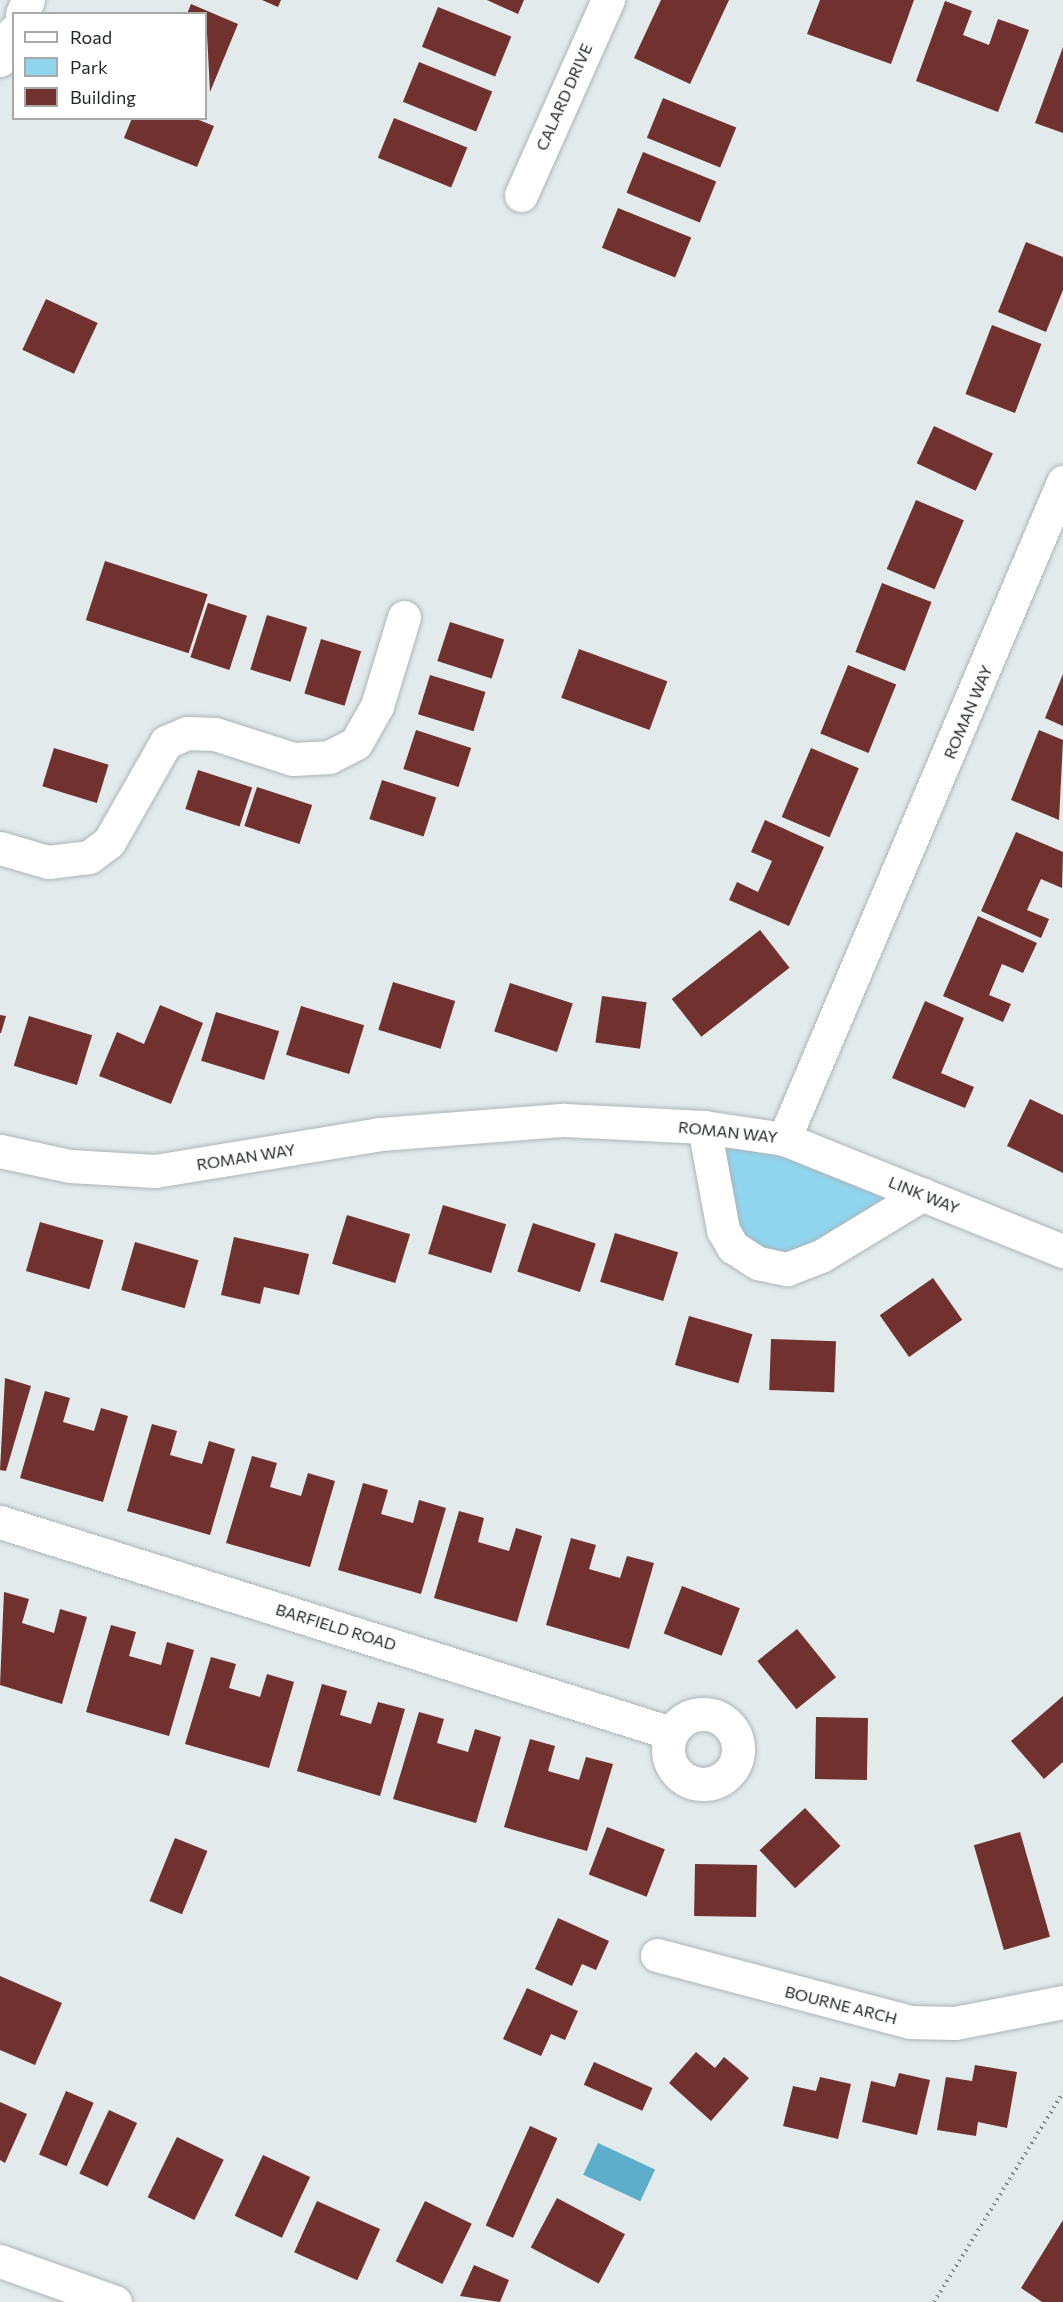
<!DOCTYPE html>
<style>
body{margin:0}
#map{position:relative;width:1063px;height:2302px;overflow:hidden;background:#e3eaec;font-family:Commissioner,sans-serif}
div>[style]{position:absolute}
.green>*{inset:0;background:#90d5ee}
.water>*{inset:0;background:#5daecb;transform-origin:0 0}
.building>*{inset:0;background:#70312f;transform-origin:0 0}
.path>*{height:4px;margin-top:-2px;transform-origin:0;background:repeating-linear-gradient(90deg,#7e8384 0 1.5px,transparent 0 6px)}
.roads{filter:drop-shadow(0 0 2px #aeb4b6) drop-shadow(0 0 2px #aeb4b6)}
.minor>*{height:33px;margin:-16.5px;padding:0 16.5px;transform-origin:16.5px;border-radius:16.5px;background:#fff}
.minor>.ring{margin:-16.5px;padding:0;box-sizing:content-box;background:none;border:33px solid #fff;border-radius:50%}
.tertiary>*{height:33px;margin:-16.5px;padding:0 16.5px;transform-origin:16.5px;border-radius:16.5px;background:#fff}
.primary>*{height:33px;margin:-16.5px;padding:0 16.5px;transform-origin:16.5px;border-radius:16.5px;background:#fff}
span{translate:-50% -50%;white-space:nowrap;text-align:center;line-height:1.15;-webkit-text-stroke:6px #fff;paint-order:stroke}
.street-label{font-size:16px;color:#252829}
.legend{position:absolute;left:12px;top:12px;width:195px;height:108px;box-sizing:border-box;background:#fff;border:2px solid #a8a9a9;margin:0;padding:8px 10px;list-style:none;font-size:18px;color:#252829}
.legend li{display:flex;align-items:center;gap:12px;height:30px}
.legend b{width:30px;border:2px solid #a8a9a9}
</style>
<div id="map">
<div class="green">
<div style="clip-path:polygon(704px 1127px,923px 1194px,821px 1256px,745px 1257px)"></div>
</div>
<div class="water">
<div style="left:598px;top:2143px;width:63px;height:35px;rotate:25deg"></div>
</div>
<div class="building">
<div style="clip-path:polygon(262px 0,281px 0,278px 7px)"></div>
<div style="clip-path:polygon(487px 0,524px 0,518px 14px)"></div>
<div style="clip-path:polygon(661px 0,729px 0,690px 84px,634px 58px)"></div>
<div style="clip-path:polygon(820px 0,914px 0,891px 64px,807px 34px)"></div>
<div style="clip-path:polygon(945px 1px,972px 11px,963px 35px,989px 45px,998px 19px,1029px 30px,998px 112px,916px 81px)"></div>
<div style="clip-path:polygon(191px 4px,238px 24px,210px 92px,206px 14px,187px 14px)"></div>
<div style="left:438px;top:7px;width:79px;height:43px;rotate:22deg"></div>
<div style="clip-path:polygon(1063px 47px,1063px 133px,1035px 123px)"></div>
<div style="left:419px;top:62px;width:79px;height:43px;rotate:22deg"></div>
<div style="left:663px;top:98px;width:79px;height:43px;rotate:22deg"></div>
<div style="clip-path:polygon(132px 118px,194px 118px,214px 126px,197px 167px,124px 138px)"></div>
<div style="left:394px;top:118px;width:79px;height:43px;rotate:22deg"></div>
<div style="left:643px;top:152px;width:79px;height:44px;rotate:22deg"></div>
<div style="left:618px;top:208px;width:79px;height:43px;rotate:22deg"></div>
<div style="clip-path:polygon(1026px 242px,1063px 257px,1063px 290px,1046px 332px,998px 312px)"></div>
<div style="left:46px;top:299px;width:57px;height:56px;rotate:25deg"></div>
<div style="left:992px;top:325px;width:53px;height:74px;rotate:21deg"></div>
<div style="left:934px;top:426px;width:65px;height:41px;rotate:25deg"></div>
<div style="left:916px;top:500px;width:52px;height:75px;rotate:23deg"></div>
<div style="left:105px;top:561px;width:108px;height:62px;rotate:18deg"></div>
<div style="left:882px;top:583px;width:53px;height:74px;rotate:21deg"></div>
<div style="left:208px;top:603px;width:41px;height:57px;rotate:18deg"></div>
<div style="left:267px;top:615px;width:42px;height:57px;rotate:17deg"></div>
<div style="left:450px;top:622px;width:57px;height:41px;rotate:18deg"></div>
<div style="left:321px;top:639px;width:42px;height:57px;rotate:17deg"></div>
<div style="left:579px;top:649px;width:94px;height:52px;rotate:20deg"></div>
<div style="left:848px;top:665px;width:52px;height:74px;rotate:22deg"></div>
<div style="clip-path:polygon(1063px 674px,1063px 726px,1045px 718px)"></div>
<div style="left:430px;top:675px;width:58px;height:41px;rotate:17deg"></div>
<div style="left:416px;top:730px;width:58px;height:41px;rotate:18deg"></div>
<div style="clip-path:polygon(1039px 730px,1063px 740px,1059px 820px,1011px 800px)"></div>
<div style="left:54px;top:748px;width:57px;height:40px;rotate:17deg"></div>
<div style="left:811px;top:748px;width:52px;height:75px;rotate:23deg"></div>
<div style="left:198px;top:770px;width:57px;height:41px;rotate:18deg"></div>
<div style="left:382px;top:780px;width:57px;height:41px;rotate:18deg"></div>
<div style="left:257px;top:787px;width:58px;height:41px;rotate:18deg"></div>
<div style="clip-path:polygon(765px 820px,824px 847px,789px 926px,729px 900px,737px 882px,758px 892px,772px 861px,751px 852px)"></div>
<div style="clip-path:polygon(1016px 832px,1063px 852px,1062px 888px,1041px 879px,1027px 910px,1049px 919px,1041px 938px,981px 911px)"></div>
<div style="clip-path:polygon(978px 916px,1037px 943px,1023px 973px,1002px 964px,989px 995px,1011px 1004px,1003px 1022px,943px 996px)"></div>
<div style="left:760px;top:930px;width:48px;height:112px;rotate:52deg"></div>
<div style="left:393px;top:982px;width:65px;height:50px;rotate:17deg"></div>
<div style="left:510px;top:983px;width:66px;height:51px;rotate:18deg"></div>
<div style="left:602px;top:996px;width:45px;height:47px;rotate:8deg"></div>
<div style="clip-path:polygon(925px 1001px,964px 1018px,941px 1073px,974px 1087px,965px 1108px,892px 1078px)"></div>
<div style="clip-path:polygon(160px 1005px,203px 1023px,171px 1104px,99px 1076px,117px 1032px,144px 1044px)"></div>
<div style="left:301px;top:1006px;width:66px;height:51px;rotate:17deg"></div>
<div style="left:216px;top:1012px;width:66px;height:51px;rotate:17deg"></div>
<div style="clip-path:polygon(0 1015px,6px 1016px,1px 1033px,0 1033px)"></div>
<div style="left:29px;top:1016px;width:66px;height:52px;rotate:17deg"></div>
<div style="clip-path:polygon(1030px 1099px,1063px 1115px,1063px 1173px,1007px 1146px)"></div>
<div style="left:443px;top:1205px;width:66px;height:51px;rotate:17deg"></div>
<div style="left:347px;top:1215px;width:66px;height:51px;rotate:17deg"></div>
<div style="left:40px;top:1222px;width:66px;height:51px;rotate:16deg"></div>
<div style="left:533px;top:1223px;width:66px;height:51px;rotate:18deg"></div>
<div style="left:615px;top:1233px;width:66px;height:51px;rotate:17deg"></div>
<div style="clip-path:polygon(234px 1237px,309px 1254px,299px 1295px,264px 1287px,260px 1304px,221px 1295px)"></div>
<div style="left:135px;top:1242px;width:66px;height:50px;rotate:16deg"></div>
<div style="left:933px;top:1278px;width:51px;height:65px;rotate:55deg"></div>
<div style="left:689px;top:1316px;width:66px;height:51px;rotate:16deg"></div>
<div style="left:771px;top:1339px;width:65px;height:51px;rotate:2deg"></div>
<div style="clip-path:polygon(5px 1378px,31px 1386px,6px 1471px,0 1470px)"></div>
<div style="clip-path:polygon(45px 1391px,70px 1398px,63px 1422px,94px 1431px,101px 1408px,128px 1416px,103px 1502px,20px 1478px)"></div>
<div style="clip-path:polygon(152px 1424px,177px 1431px,170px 1455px,202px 1464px,209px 1441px,235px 1449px,210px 1535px,127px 1511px)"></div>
<div style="clip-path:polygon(252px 1456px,277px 1463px,270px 1487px,301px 1496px,308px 1473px,335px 1481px,310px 1567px,226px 1543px)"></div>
<div style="clip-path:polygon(363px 1483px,388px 1490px,381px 1514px,413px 1523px,419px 1500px,446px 1508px,421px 1594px,338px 1570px)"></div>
<div style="clip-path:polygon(459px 1511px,484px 1518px,478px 1542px,509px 1551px,516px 1528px,542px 1536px,517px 1622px,434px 1598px)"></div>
<div style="clip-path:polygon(571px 1538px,596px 1545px,589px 1569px,620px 1578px,627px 1556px,654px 1563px,629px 1649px,546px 1625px)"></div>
<div style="left:682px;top:1586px;width:62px;height:51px;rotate:21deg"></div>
<div style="clip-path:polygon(4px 1592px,29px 1599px,22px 1623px,54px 1633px,60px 1609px,87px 1617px,62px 1704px,0 1685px)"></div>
<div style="clip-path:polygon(111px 1625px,136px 1632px,129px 1656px,161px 1665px,167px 1642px,194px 1650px,169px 1736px,86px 1712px)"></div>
<div style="left:797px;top:1629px;width:62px;height:51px;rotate:51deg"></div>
<div style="clip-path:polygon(211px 1657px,236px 1664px,229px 1688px,260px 1697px,267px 1674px,294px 1682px,269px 1768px,185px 1744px)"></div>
<div style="clip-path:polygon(322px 1684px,347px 1691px,340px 1715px,371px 1724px,378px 1702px,405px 1709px,380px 1796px,297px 1771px)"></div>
<div style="clip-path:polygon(1063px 1696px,1063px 1762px,1044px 1779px,1011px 1741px)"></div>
<div style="clip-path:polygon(419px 1712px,444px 1719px,437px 1743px,468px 1752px,475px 1729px,501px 1737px,476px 1823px,393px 1799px)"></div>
<div style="left:816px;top:1717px;width:52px;height:62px;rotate:1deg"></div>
<div style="clip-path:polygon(530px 1739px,555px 1746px,548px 1771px,579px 1780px,586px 1757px,613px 1764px,587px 1851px,504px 1827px)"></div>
<div style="left:805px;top:1808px;width:52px;height:62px;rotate:47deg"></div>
<div style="left:607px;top:1827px;width:62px;height:51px;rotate:21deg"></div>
<div style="left:1020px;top:1832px;width:109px;height:48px;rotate:74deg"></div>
<div style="left:175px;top:1838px;width:35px;height:68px;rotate:22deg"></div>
<div style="left:695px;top:1864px;width:62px;height:52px;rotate:1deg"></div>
<div style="clip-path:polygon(558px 1918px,609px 1941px,596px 1970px,582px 1964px,572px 1986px,535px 1969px)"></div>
<div style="clip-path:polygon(0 1976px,62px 2003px,35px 2065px,0 2050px)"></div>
<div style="clip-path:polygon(527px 1988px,578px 2011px,565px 2040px,551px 2034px,541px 2056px,503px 2039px)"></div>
<div style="clip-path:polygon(696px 2052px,715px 2068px,724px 2057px,749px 2078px,711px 2121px,669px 2083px)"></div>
<div style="left:594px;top:2062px;width:64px;height:25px;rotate:24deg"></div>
<div style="clip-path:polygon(975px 2065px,1017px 2072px,1007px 2128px,978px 2122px,976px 2136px,937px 2130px,946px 2077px,972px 2081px)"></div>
<div style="clip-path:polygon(899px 2073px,930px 2080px,917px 2135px,862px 2122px,871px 2081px,895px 2087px)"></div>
<div style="clip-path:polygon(820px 2077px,851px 2084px,838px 2139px,783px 2126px,793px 2086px,816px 2091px)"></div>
<div style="left:66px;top:2091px;width:30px;height:69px;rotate:23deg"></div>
<div style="clip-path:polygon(0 2102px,27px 2114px,5px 2163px,0 2160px)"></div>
<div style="left:109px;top:2110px;width:31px;height:70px;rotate:25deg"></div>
<div style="left:530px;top:2126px;width:30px;height:109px;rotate:24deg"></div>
<div style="left:177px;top:2137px;width:52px;height:67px;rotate:26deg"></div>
<div style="left:263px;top:2155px;width:52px;height:67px;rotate:25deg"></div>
<div style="left:557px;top:2198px;width:77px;height:56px;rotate:28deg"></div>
<div style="left:317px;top:2201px;width:69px;height:56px;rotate:24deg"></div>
<div style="left:425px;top:2201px;width:52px;height:67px;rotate:26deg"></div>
<div style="clip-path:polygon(1063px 2220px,1063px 2302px,1042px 2302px,1021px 2288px)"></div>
<div style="clip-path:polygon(474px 2265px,509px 2280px,500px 2302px,460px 2296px)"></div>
</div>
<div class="path">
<div style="left:934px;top:2302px;width:246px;rotate:-58.4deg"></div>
</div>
<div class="roads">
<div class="minor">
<div style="left:521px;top:195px;width:214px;rotate:-66deg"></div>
<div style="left:0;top:848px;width:50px;rotate:16.3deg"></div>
<div style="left:48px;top:862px;width:41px;rotate:-7deg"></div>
<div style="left:89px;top:857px;width:25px;rotate:-37deg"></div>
<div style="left:109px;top:842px;width:115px;rotate:-60.3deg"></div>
<div style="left:166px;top:742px;width:23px;rotate:-23deg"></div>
<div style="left:187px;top:733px;width:28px;rotate:2deg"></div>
<div style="left:215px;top:734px;width:82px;rotate:17.8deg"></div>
<div style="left:293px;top:759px;width:36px;rotate:-3deg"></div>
<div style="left:329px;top:757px;width:30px;rotate:-27deg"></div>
<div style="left:356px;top:743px;width:43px;rotate:-60.4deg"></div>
<div style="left:377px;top:706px;width:93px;rotate:-73.1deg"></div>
<div style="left:704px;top:1127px;width:105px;rotate:79.5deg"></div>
<div style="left:723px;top:1230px;width:20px;rotate:60deg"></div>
<div style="left:733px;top:1247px;width:30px;rotate:33deg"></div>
<div style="left:758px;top:1263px;width:30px;rotate:12deg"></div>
<div style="left:787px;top:1269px;width:36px;rotate:-21deg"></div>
<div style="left:821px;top:1256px;width:119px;rotate:-31.3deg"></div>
<div style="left:784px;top:1139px;width:301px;rotate:21.9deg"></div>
<div style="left:0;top:1151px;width:72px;rotate:12.1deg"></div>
<div style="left:70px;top:1166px;width:85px;rotate:3.4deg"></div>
<div style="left:155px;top:1171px;width:228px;rotate:-9.3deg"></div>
<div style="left:380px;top:1134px;width:185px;rotate:-4.4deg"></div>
<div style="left:564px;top:1120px;width:140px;rotate:2.9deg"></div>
<div style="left:704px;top:1127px;width:81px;rotate:8.5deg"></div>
<div style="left:784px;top:1139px;width:714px;rotate:-66.99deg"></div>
<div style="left:0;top:1522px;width:703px;rotate:17.46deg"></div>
<div class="ring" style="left:668px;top:1714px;width:37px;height:37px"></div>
<div style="left:657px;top:1955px;width:262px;rotate:14.8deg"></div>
<div style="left:910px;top:2022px;width:45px;rotate:1.3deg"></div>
<div style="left:955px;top:2023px;width:110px;rotate:-11deg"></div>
</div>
<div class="tertiary">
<div style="left:22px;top:14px;width:15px;rotate:-67deg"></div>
<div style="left:0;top:60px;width:32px;rotate:-64deg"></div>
</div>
<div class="primary">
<div style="left:0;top:2261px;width:122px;rotate:19.6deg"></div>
</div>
</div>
<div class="street-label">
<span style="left:564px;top:97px;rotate:-66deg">CALARD DRIVE</span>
<span style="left:968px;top:712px;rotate:-67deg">ROMAN WAY</span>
<span style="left:728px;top:1132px;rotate:6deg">ROMAN WAY</span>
<span style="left:246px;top:1157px;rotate:-9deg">ROMAN WAY</span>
<span style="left:924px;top:1195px;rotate:22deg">LINK WAY</span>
<span style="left:336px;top:1627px;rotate:17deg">BARFIELD ROAD</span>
<span style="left:841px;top:2005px;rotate:14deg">BOURNE ARCH</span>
</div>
<ul class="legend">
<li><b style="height:8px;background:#fff"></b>Road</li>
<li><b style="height:16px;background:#90d5ee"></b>Park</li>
<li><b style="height:16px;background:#70312f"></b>Building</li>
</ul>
</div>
